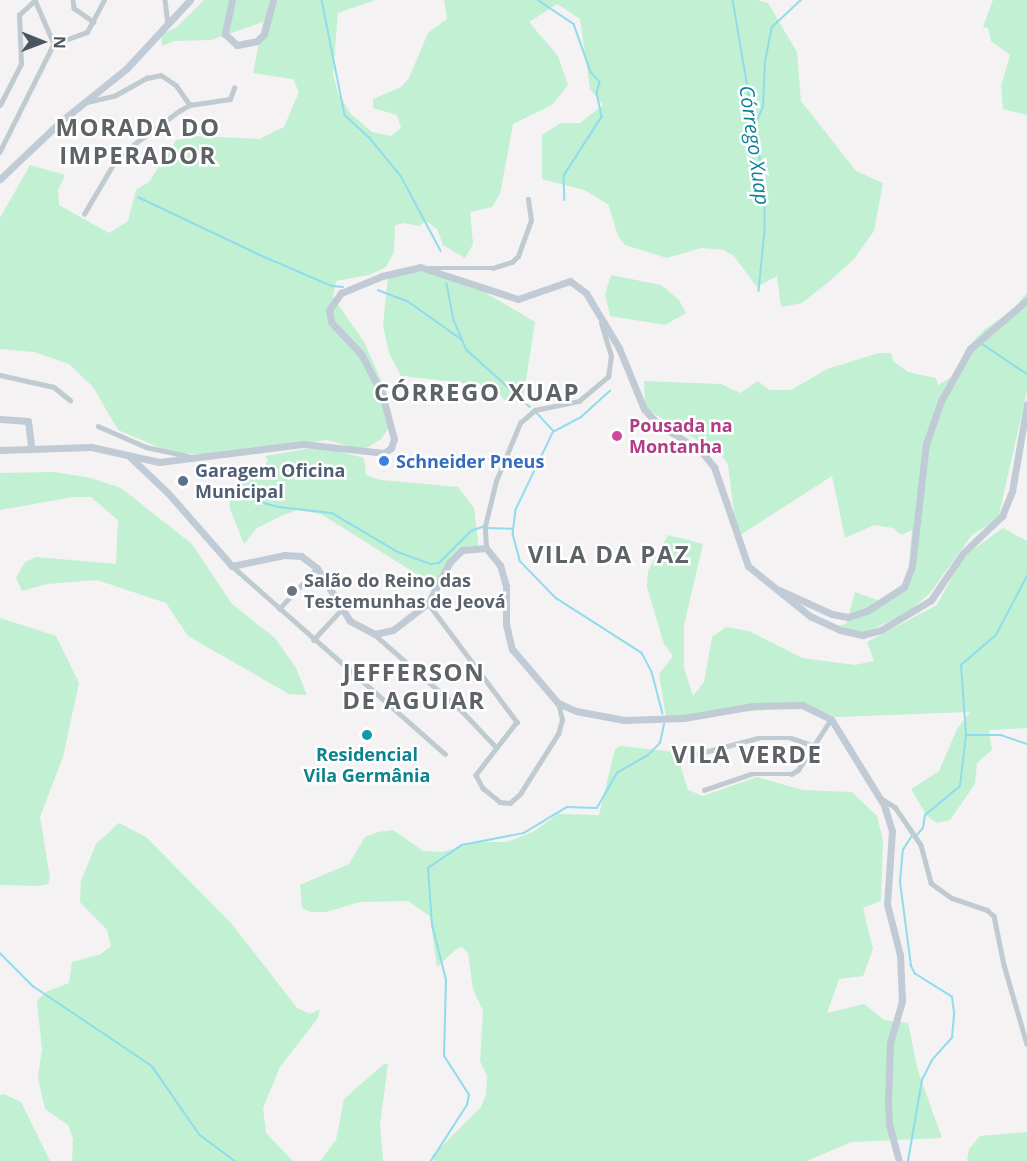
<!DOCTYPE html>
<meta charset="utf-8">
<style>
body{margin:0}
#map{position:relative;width:1027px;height:1161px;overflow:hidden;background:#f4f2f2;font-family:"Open Sans",sans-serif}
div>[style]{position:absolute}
.green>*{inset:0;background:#c2f0d3}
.stream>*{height:1.5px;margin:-0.75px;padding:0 0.75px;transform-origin:0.75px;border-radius:0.75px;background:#8fdced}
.street>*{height:4.5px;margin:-2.25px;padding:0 2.25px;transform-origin:2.25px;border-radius:2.25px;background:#c0cad1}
.secondary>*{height:7px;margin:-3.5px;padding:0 3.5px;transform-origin:3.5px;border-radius:3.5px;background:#c0cbd5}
.dots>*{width:16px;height:16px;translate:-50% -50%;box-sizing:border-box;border:3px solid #fff;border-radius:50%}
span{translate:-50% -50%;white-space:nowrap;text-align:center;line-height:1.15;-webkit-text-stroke:5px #fff;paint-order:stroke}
.hotel-label{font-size:18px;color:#b23c85;font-weight:700}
.left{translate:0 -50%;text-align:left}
.shop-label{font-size:18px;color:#366cbe;font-weight:700}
.service-label{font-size:18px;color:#4e5e75;font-weight:700}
.worship-label{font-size:18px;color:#5b616d;font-weight:700}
.culture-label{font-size:18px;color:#0d838f;font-weight:700}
.water-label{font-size:20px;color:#0d8099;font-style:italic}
.district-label{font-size:24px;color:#5e6367;font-weight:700;letter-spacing:1.5px}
.north{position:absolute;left:12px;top:12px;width:60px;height:60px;-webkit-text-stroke:4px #fff;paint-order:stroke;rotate:91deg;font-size:16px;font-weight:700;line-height:24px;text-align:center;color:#495660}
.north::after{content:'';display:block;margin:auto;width:21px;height:27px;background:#495660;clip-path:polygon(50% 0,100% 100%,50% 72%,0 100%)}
</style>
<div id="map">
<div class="green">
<div style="clip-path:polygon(204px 0,375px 0,338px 13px,333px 74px,338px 93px,350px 113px,372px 132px,391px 136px,401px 128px,397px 115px,373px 108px,373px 99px,401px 87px,409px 78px,428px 33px,447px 19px,444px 0,757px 0,768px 3px,797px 52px,801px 101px,856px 171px,883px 183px,874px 231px,854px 259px,826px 284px,802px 303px,781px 307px,777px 276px,757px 287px,734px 256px,724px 250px,701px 248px,667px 258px,625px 245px,618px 236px,608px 204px,584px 190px,542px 179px,542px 135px,561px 123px,580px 123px,603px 105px,590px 89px,580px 19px,557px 4px,529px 22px,558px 56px,568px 85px,552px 105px,513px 124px,500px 194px,492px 207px,470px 212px,473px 244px,465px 258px,443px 245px,437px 229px,426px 221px,419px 226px,404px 223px,395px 225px,394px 252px,386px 267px,369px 275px,336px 281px,333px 297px,364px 342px,387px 393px,391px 425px,381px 439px,363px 450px,327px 440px,211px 455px,170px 452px,118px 430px,93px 387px,69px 364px,34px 352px,0 349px,0 218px,30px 165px,65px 175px,58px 190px,59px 205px,109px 233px,128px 221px,136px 190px,149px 182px,176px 140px,194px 136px,259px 139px,284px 127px,299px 92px,293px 79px,253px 73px,263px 22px,211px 40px,173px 41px,162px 46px,161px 35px,177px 27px)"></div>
<div style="clip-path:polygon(993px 0,1027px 0,1027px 115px,1003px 109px,1001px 86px,1010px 55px,991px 41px,988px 28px,983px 27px)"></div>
<div style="clip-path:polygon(403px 272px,427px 272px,474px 286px,535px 322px,524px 393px,507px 403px,495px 390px,482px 385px,401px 376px,389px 353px,383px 325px,388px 277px)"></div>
<div style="clip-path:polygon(611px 275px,661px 285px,679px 300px,686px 313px,665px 325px,610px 316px,605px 294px)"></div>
<div style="clip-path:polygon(1027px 293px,1027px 391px,998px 519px,972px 535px,930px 593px,907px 613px,862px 634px,844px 635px,832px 627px,846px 624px,855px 592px,883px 602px,908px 581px,912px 530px,901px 535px,893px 528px,874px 525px,845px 538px,832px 476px,737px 537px,728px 464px,721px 455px,645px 408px,644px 381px,721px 384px,740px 393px,758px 381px,769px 390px,791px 390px,827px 369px,879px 353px,891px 353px,894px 362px,908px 372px,936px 378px,938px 385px,952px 377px,967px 348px,985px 329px,1011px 311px)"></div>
<div style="clip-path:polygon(306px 449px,334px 450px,364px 458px,366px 475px,381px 480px,458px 487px,474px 508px,479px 550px,457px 556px,437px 587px,321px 514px,297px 510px,281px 516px,257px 528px,244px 544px,230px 509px,230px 498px,236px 485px,264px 468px,268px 460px,265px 456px)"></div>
<div style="clip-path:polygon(54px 472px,91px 478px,121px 488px,192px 544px,232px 604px,275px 638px,296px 668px,307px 695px,289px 694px,188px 636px,166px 603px,97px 580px,47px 584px,22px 591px,16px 578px,25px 562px,36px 557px,116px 564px,118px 520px,91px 497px,73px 497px,0 510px,0 473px)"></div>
<div style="clip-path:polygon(1003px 528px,1027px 541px,1027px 728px,989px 730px,992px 750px,977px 763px,975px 784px,950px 820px,937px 823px,927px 816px,911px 789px,939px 771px,957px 729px,970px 712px,836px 717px,810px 707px,666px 717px,659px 674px,673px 656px,664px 644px,647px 587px,648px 571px,668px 535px,703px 544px,684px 625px,684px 668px,693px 696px,704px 682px,712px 637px,726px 627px,749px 631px,802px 658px,855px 665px,874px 661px,867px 642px,937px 605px,959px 564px,971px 551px)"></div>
<div style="clip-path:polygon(0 618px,56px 636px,79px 683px,63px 757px,40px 817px,50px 878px,48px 884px,38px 886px,0 885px)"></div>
<div style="clip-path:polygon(620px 746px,676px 752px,688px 790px,703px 796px,757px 777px,803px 790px,852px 792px,877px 816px,883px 841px,881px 901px,863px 908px,873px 949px,863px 976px,839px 979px,827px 1013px,864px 1004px,884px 1020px,908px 1023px,918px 1071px,942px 1138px,851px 1142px,807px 1161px,435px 1161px,432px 1156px,481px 1107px,486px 1094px,487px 1076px,480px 1061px,483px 1011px,473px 989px,468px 953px,462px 947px,456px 949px,437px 967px,430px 916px,408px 901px,360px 902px,326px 912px,311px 912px,302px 908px,300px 885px,349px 864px,365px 837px,378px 832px,393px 830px,423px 851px,442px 852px,479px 842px,507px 842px,533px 832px,558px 814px,599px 815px,615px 749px)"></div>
<div style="clip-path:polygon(119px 823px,146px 837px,231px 923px,297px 1008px,310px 1014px,320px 1009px,318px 1018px,280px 1067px,263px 1108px,266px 1133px,293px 1161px,72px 1161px,73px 1139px,68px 1125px,45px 1109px,38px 1078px,42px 1049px,37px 1001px,46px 992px,69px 983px,72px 962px,101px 954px,111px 946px,107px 930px,80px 902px,81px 881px,96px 844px)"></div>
<div style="clip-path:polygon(384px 1064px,388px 1064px,380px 1125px,383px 1161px,320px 1161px,336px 1140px,344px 1099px)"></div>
<div style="clip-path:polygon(4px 1094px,21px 1102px,50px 1161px,0 1161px,0 1095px)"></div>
<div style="clip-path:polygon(1027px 1132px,1027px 1161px,967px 1161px,969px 1149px,980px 1136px)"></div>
</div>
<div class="stream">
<div style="left:322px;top:0;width:117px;rotate:78.7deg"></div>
<div style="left:345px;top:115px;width:33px;rotate:43deg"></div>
<div style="left:369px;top:137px;width:50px;rotate:50.6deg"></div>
<div style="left:401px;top:176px;width:85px;rotate:61.9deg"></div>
<div style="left:538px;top:0;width:43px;rotate:33.7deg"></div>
<div style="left:574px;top:24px;width:51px;rotate:70.5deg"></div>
<div style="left:591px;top:72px;width:13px;rotate:48deg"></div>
<div style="left:600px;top:82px;width:11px;rotate:105deg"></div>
<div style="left:597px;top:93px;width:25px;rotate:78deg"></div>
<div style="left:602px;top:117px;width:70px;rotate:122.8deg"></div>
<div style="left:564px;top:176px;width:24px;rotate:88deg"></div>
<div style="left:733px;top:0;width:190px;rotate:80.3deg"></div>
<div style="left:765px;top:187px;width:43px;rotate:90deg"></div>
<div style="left:765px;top:230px;width:61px;rotate:95.6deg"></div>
<div style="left:754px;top:128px;width:23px;rotate:-67deg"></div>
<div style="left:763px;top:107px;width:45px;rotate:-87.5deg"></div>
<div style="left:765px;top:62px;width:36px;rotate:-79deg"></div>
<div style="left:772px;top:27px;width:40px;rotate:-43deg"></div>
<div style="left:138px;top:197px;width:133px;rotate:25.4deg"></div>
<div style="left:258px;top:254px;width:81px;rotate:23.4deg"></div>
<div style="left:332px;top:286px;width:11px;rotate:5deg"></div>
<div style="left:447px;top:284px;width:37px;rotate:79deg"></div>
<div style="left:454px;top:320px;width:33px;rotate:67deg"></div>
<div style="left:467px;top:350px;width:85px;rotate:42.1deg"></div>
<div style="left:378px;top:290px;width:33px;rotate:21deg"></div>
<div style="left:409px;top:302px;width:64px;rotate:35.4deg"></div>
<div style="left:981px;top:343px;width:55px;rotate:34deg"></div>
<div style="left:537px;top:413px;width:25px;rotate:47deg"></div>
<div style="left:554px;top:431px;width:88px;rotate:115.7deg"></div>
<div style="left:516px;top:510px;width:24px;rotate:97deg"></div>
<div style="left:513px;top:534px;width:28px;rotate:75deg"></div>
<div style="left:520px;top:561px;width:52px;rotate:45.8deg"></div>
<div style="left:556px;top:598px;width:102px;rotate:32.6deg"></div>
<div style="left:642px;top:653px;width:21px;rotate:62deg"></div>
<div style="left:652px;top:672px;width:43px;rotate:75.3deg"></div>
<div style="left:555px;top:431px;width:30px;rotate:-28deg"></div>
<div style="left:581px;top:417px;width:39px;rotate:-42deg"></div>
<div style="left:208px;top:488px;width:73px;rotate:15deg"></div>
<div style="left:279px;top:507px;width:53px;rotate:6.5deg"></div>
<div style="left:332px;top:513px;width:77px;rotate:30.6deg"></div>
<div style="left:398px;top:552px;width:35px;rotate:20deg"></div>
<div style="left:431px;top:564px;width:8px;rotate:-7deg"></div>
<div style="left:439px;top:563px;width:45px;rotate:-45deg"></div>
<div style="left:471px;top:531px;width:12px;rotate:-20deg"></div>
<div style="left:489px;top:528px;width:23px;rotate:2deg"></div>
<div style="left:967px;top:735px;width:34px"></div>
<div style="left:1001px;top:735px;width:28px;rotate:19deg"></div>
<div style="left:917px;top:835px;width:9px;rotate:-49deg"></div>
<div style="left:923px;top:828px;width:13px;rotate:-81deg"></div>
<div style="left:925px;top:815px;width:45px;rotate:-39.6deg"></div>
<div style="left:960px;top:786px;width:51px;rotate:-83.3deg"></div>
<div style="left:966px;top:735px;width:70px;rotate:-94.1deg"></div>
<div style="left:961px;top:665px;width:46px;rotate:-40.6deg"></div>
<div style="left:996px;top:635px;width:67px;rotate:-62.3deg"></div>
<div style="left:0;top:953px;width:47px;rotate:45deg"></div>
<div style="left:33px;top:986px;width:143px;rotate:33.9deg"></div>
<div style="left:152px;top:1066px;width:84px;rotate:55.2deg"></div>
<div style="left:200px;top:1135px;width:44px;rotate:36.6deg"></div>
<div style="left:431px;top:1161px;width:67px;rotate:-57.3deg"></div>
<div style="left:467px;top:1105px;width:10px;rotate:-79deg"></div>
<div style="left:469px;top:1095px;width:46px;rotate:-122.7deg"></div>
<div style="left:444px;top:1056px;width:76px;rotate:-88.5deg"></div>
<div style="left:446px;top:980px;width:57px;rotate:-104.3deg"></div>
<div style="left:432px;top:925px;width:57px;rotate:-94deg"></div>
<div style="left:428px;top:868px;width:41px;rotate:-34.1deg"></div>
<div style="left:462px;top:845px;width:63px;rotate:-11deg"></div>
<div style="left:524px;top:833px;width:50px;rotate:-31.2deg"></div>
<div style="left:567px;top:807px;width:30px;rotate:2deg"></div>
<div style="left:597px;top:808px;width:40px;rotate:-60.3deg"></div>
<div style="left:617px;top:773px;width:34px;rotate:-30deg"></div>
<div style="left:647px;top:756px;width:18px;rotate:-45deg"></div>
<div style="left:660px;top:743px;width:19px;rotate:-78deg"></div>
<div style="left:908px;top:1161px;width:82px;rotate:-80.2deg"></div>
<div style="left:922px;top:1080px;width:22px;rotate:-63deg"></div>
<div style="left:932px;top:1060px;width:30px;rotate:-48deg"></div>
<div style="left:952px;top:1038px;width:25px;rotate:-85deg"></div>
<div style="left:954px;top:1013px;width:16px;rotate:-97deg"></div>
<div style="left:952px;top:997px;width:44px;rotate:-148.1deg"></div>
<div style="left:915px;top:974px;width:9px;rotate:-117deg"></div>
<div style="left:911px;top:966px;width:85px;rotate:-97.5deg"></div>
<div style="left:900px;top:882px;width:32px;rotate:-85deg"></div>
<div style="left:903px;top:850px;width:15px;rotate:-58deg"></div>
</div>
<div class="street">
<div style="left:73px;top:0;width:8px;rotate:83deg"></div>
<div style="left:74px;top:8px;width:24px;rotate:35deg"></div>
<div style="left:165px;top:0;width:24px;rotate:83deg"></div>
<div style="left:54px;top:44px;width:35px;rotate:-20deg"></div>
<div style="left:87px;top:32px;width:36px;rotate:-62deg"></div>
<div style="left:87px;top:102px;width:28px;rotate:-13deg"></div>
<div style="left:114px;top:96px;width:38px;rotate:-29deg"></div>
<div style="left:147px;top:78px;width:14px;rotate:-12deg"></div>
<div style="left:161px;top:75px;width:18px;rotate:34deg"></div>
<div style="left:176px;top:85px;width:24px;rotate:55deg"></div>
<div style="left:0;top:105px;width:46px;rotate:-62.9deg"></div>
<div style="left:21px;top:64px;width:49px;rotate:-92.3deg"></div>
<div style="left:19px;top:15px;width:22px;rotate:-43deg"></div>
<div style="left:35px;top:0;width:48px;rotate:66.6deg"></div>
<div style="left:54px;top:44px;width:121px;rotate:116.6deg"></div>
<div style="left:84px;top:214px;width:67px;rotate:-59.6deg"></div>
<div style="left:118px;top:156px;width:76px;rotate:-36.4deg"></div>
<div style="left:179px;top:111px;width:13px;rotate:-29deg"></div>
<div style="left:190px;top:105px;width:40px;rotate:-8.5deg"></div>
<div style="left:230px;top:99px;width:12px;rotate:-70deg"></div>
<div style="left:429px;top:268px;width:64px"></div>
<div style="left:493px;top:268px;width:20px;rotate:-18deg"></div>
<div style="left:512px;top:262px;width:8px;rotate:-45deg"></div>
<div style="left:518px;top:256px;width:37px;rotate:-70deg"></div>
<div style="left:531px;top:221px;width:22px;rotate:-98deg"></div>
<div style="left:0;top:375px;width:55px;rotate:12.5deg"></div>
<div style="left:54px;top:387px;width:21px;rotate:39deg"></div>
<div style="left:98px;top:426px;width:52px;rotate:23.6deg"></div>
<div style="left:146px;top:447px;width:43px;rotate:12.1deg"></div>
<div style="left:486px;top:548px;width:22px;rotate:-93deg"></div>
<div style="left:485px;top:526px;width:46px;rotate:-76.3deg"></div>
<div style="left:496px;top:481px;width:63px;rotate:-67.5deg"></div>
<div style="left:520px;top:423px;width:20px;rotate:-41deg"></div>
<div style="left:535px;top:410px;width:45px;rotate:-11.6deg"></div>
<div style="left:579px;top:401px;width:38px;rotate:-40deg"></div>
<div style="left:608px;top:377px;width:21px;rotate:-82deg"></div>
<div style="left:611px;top:356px;width:34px;rotate:-107deg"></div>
<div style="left:232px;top:566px;width:284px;rotate:41.4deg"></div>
<div style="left:428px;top:603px;width:149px;rotate:53.2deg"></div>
<div style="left:517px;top:722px;width:67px;rotate:127.7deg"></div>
<div style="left:476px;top:775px;width:15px;rotate:62deg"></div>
<div style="left:483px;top:788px;width:22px;rotate:39deg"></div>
<div style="left:500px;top:802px;width:10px;rotate:6deg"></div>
<div style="left:510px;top:803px;width:13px;rotate:-42deg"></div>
<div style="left:520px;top:794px;width:71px;rotate:-57.7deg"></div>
<div style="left:558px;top:734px;width:15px;rotate:-74deg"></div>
<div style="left:562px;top:720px;width:17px;rotate:-103deg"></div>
<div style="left:279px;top:609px;width:56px;rotate:-47.2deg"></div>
<div style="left:374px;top:634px;width:117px;rotate:41.2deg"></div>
<div style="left:462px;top:711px;width:50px;rotate:46.6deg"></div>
<div style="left:313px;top:640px;width:42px;rotate:-46.9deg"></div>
<div style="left:693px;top:755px;width:67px;rotate:-14.7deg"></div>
<div style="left:758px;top:738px;width:33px"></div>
<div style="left:791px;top:738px;width:24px;rotate:19deg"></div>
<div style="left:704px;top:790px;width:50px;rotate:-18.8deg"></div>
<div style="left:751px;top:774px;width:40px"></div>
<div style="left:791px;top:774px;width:8px;rotate:-30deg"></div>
<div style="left:798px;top:770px;width:61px;rotate:-57.1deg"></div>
<div style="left:879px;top:797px;width:19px;rotate:32deg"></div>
<div style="left:895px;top:807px;width:46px;rotate:55.6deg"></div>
<div style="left:921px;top:845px;width:39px;rotate:75deg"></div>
<div style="left:931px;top:883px;width:26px;rotate:36deg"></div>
<div style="left:952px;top:898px;width:37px;rotate:19deg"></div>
<div style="left:987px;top:910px;width:9px;rotate:41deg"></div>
<div style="left:994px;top:916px;width:50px;rotate:78.5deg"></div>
<div style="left:1004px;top:965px;width:82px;rotate:73.8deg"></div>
</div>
<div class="secondary">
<div style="left:232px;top:0;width:35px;rotate:102deg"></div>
<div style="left:225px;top:34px;width:16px;rotate:43deg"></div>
<div style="left:237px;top:45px;width:20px;rotate:-11deg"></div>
<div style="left:257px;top:41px;width:10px;rotate:-45deg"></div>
<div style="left:264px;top:34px;width:35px;rotate:-75deg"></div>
<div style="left:0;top:179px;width:83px;rotate:-43.5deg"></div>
<div style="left:60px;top:122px;width:85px;rotate:-38.8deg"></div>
<div style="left:126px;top:69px;width:94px;rotate:-47.2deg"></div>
<div style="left:0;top:419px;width:28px;rotate:4deg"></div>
<div style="left:28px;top:421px;width:26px;rotate:83deg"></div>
<div style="left:0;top:450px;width:91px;rotate:-1.9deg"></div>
<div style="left:91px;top:447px;width:70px;rotate:12.4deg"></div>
<div style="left:159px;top:462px;width:145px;rotate:-7.1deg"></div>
<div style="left:303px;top:444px;width:81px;rotate:6.3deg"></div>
<div style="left:384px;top:453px;width:9px;rotate:-36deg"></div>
<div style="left:391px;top:448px;width:9px;rotate:-72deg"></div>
<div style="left:394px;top:439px;width:47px;rotate:-104.9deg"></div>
<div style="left:382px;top:394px;width:45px;rotate:-117.7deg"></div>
<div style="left:361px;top:354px;width:44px;rotate:-133.2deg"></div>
<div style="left:331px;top:322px;width:12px;rotate:-99deg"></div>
<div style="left:329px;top:310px;width:21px;rotate:-55deg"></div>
<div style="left:341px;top:293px;width:44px;rotate:-22.5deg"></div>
<div style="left:382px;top:276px;width:39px;rotate:-13deg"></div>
<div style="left:420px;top:267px;width:103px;rotate:18.1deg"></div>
<div style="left:518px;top:299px;width:55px;rotate:-19.1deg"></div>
<div style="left:570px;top:281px;width:20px;rotate:37deg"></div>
<div style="left:586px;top:293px;width:64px;rotate:59deg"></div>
<div style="left:619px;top:348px;width:66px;rotate:67.7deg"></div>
<div style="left:644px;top:409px;width:21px;rotate:47deg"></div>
<div style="left:658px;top:424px;width:51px;rotate:32.1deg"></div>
<div style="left:701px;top:451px;width:21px;rotate:51deg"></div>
<div style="left:714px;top:467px;width:105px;rotate:71deg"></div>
<div style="left:748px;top:566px;width:80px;rotate:38.9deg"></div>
<div style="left:810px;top:616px;width:33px;rotate:25deg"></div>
<div style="left:840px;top:630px;width:23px;rotate:13deg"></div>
<div style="left:862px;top:635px;width:20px;rotate:-15deg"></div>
<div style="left:881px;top:630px;width:58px;rotate:-31deg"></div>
<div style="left:931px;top:600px;width:57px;rotate:-55.8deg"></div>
<div style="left:963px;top:553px;width:54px;rotate:-43.5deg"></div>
<div style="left:1002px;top:516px;width:27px;rotate:-68deg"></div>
<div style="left:1012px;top:491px;width:88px;rotate:-80.2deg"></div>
<div style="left:130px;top:457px;width:52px;rotate:43.5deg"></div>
<div style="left:168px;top:493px;width:97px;rotate:48.8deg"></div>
<div style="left:232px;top:566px;width:53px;rotate:-11.9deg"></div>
<div style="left:284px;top:555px;width:17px;rotate:3deg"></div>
<div style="left:301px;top:556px;width:20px;rotate:37deg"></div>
<div style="left:317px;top:568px;width:62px;rotate:58.1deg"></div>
<div style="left:350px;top:621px;width:27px;rotate:28deg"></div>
<div style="left:374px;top:634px;width:19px;rotate:-12deg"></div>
<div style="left:393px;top:630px;width:44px;rotate:-37.6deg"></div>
<div style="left:428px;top:603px;width:47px;rotate:-61.8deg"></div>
<div style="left:450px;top:562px;width:17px;rotate:-45deg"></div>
<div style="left:462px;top:550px;width:24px;rotate:-5deg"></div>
<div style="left:486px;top:548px;width:22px;rotate:51deg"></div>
<div style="left:500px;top:565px;width:22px;rotate:74deg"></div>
<div style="left:506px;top:586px;width:38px;rotate:90deg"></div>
<div style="left:506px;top:624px;width:26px;rotate:77deg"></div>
<div style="left:512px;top:649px;width:71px;rotate:49.6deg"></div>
<div style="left:558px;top:703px;width:20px;rotate:24deg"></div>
<div style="left:576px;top:711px;width:49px;rotate:10.6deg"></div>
<div style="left:624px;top:720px;width:60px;rotate:-1.9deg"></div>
<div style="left:684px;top:718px;width:70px;rotate:-9.9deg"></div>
<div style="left:753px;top:706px;width:49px;rotate:-1.2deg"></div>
<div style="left:802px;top:705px;width:32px;rotate:26deg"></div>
<div style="left:831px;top:719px;width:101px;rotate:58.4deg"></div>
<div style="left:884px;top:805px;width:27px;rotate:73deg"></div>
<div style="left:892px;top:831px;width:73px;rotate:93.9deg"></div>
<div style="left:887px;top:904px;width:53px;rotate:75.7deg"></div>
<div style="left:900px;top:955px;width:46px;rotate:87.5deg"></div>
<div style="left:902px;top:1001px;width:44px;rotate:105.9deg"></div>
<div style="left:890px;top:1043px;width:61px;rotate:91.9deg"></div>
<div style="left:888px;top:1104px;width:20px;rotate:87deg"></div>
<div style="left:889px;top:1124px;width:38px;rotate:75deg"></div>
<div style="left:779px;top:590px;width:58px;rotate:24.4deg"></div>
<div style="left:832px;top:614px;width:16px;rotate:11deg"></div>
<div style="left:848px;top:617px;width:20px;rotate:-18deg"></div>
<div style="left:867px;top:611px;width:44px;rotate:-33deg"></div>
<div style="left:904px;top:587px;width:22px;rotate:-69deg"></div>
<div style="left:912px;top:566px;width:123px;rotate:-83.5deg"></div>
<div style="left:926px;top:444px;width:46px;rotate:-70.8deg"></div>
<div style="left:941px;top:401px;width:60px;rotate:-60.9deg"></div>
<div style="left:970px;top:349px;width:75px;rotate:-40.7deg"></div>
</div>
<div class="dots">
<div style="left:617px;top:436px;background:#d1479c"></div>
<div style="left:384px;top:461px;background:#3f7fe0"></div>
<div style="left:183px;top:481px;background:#5c6f8a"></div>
<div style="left:292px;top:591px;background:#6b7280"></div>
<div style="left:367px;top:735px;background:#0f9aa8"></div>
</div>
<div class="hotel-label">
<span class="left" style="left:629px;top:436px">Pousada na<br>Montanha</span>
</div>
<div class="shop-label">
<span class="left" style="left:396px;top:461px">Schneider Pneus</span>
</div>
<div class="service-label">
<span class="left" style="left:195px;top:481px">Garagem Oficina<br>Municipal</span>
</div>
<div class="worship-label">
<span class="left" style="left:304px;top:591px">Salão do Reino das<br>Testemunhas de Jeová</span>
</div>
<div class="culture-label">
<span style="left:367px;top:765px">Residencial<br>Vila Germânia</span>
</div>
<div class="water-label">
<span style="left:755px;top:145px;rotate:82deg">Córrego Xuap</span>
</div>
<div class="district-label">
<span style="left:138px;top:141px">MORADA DO<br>IMPERADOR</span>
<span style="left:477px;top:392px">CÓRREGO XUAP</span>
<span style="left:609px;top:554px">VILA DA PAZ</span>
<span style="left:414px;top:686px">JEFFERSON<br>DE AGUIAR</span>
<span style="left:747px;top:754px">VILA VERDE</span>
</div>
<div class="north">N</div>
</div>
